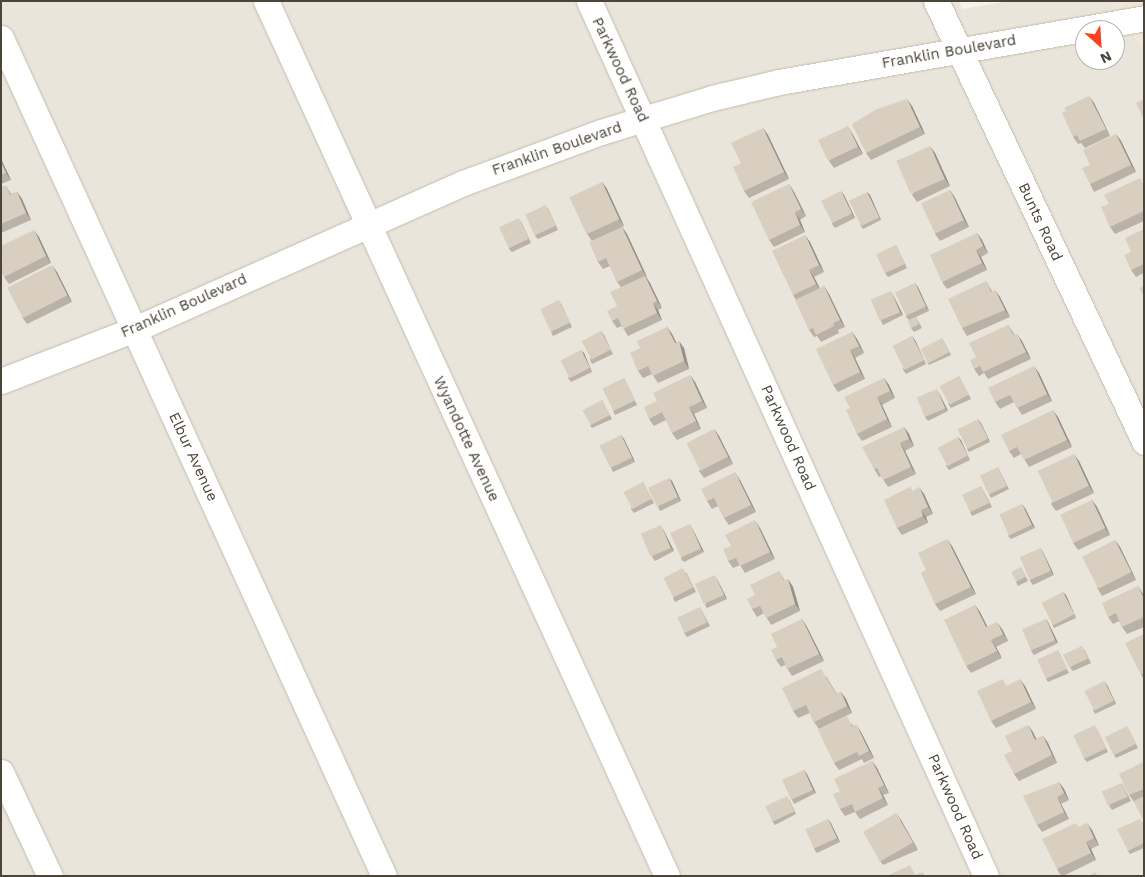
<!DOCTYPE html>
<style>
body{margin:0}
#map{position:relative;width:1145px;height:877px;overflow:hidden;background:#f6f3ec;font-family:"Work Sans",sans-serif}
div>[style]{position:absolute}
.residential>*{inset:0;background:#eae5da}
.education>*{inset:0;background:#efe8d6}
.roads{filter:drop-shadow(0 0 1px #c2bbae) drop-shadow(0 0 1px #c2bbae)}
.minor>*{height:25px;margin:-12.5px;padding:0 12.5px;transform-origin:12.5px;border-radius:12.5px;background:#fff}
.wall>*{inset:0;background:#bab2a6}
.shaded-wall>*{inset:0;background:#979187}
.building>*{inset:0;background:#d8cfc1;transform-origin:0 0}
span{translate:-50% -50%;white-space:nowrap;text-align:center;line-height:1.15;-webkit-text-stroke:4px #fff;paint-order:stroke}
.street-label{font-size:15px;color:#4b4439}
.frame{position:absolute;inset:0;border:2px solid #4b4439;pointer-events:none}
.north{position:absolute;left:1075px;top:20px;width:50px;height:50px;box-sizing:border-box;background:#fff;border:1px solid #b7b4b0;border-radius:50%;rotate:154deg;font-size:14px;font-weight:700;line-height:20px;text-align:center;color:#4b4439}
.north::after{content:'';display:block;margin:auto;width:18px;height:22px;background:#fc3f1d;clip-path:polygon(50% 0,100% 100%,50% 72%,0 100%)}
</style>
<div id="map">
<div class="residential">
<div style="clip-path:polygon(evenodd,1px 1px,959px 1px,962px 9px,1010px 1px,1109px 1px,1144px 50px,1144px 876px,1px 876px,1px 1px,1085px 30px,1115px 30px,1115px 60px,1085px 60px,1085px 30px)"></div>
</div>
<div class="education">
<div style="clip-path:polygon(1109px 1px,1144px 1px,1144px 50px)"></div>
</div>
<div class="roads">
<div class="minor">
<div style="left:266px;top:1px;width:963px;rotate:65.38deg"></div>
<div style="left:589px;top:1px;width:961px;rotate:65.6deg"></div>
<div style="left:936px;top:1px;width:488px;rotate:64.7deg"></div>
<div style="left:1px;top:38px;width:921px;rotate:65.44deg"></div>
<div style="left:1px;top:381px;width:144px;rotate:-21.2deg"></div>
<div style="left:135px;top:329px;width:359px;rotate:-24deg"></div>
<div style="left:463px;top:183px;width:147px;rotate:-20.3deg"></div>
<div style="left:601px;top:132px;width:116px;rotate:-17deg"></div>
<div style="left:712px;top:98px;width:69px;rotate:-13.4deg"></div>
<div style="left:779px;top:82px;width:371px;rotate:-9.9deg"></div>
<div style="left:1px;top:772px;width:115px;rotate:64.8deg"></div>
</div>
</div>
<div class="wall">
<div style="clip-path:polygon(1094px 103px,1110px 136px,1085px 148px,1081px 143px,1078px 144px,1073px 137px)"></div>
<div style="clip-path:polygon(912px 106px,925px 134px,871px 160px,866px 153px)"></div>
<div style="clip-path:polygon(763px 128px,768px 135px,789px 179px,749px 198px,744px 191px,741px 163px)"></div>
<div style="clip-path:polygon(852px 133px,863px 154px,834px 168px,829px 161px)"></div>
<div style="clip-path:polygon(1116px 134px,1121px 141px,1136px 172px,1094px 192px,1090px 184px,1090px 165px)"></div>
<div style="clip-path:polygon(935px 153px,950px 186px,917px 202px,912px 195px)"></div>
<div style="clip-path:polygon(1px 159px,11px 180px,1px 184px)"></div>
<div style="clip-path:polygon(602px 182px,607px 189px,624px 226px,622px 227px,627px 234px,647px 277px,647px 278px,650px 283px,662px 308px,658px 310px,662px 320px,628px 336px,622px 326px,617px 328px,612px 321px,617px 306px,621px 287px,617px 282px,610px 266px,603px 269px,598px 262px,592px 241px,587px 234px)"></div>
<div style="clip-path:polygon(789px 184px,794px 192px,806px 216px,800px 220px,805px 232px,774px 247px,769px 240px)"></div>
<div style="clip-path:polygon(1144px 185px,1144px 221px,1115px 234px,1110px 227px,1109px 204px)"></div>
<div style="clip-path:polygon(6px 186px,11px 194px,17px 192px,22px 199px,31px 220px,1px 233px,1px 187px)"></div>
<div style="clip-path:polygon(950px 190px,955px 198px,969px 227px,940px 241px,935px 234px)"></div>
<div style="clip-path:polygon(867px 192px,870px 195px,881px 220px,863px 229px,860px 225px)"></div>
<div style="clip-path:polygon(844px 195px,855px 218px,835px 228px,832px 224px)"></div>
<div style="clip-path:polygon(548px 208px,558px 230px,538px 239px,535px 236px)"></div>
<div style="clip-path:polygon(521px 221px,531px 243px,512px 252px,509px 249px)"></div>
<div style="clip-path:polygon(1144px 229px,1144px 273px,1136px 277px,1131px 270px,1131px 252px)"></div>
<div style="clip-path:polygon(977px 233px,982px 240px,988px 253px,981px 257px,987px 270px,947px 289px,942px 282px)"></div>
<div style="clip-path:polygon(39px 237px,51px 263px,9px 284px,4px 277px)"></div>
<div style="clip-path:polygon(810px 242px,824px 272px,814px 277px,820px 289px,824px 286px,829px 294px,845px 327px,838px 330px,839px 333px,821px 342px,817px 336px,814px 337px,809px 330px,796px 300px,793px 295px)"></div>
<div style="clip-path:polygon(896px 245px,907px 268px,888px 277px,885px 273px)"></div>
<div style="clip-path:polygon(57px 272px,72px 302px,27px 324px,22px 317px)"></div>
<div style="clip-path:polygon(986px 281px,992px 291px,1000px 297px,1010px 317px,967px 336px,962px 328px)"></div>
<div style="clip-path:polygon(918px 287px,929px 311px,909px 320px,906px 317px)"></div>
<div style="clip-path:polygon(893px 295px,903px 315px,883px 325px,881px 321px)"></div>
<div style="clip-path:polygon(561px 303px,572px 327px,553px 336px,551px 332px)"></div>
<div style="clip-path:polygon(916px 317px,922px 328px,914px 332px,911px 328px)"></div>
<div style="clip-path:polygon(1008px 325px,1015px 335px,1022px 341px,1031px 359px,988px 379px,984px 373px,979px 376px,974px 369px,976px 357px)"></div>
<div style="clip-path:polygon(667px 327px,672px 334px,676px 342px,684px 348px,689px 369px,658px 383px,652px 374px,643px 378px,638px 371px,640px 348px)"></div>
<div style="clip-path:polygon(601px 331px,613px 354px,592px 364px,590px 360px)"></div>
<div style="clip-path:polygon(852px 332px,857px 339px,864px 353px,855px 358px,865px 379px,838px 392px,833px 385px)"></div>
<div style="clip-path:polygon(912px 336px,915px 340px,926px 364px,906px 374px,903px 370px)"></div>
<div style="clip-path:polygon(942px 338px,951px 355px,929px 365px,927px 362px)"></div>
<div style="clip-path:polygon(584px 353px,592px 372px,571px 382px,568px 378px)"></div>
<div style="clip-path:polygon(1039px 373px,1052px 401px,1022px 415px,1014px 402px,1000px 409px,995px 402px)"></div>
<div style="clip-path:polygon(959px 376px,971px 399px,951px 408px,948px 404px)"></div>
<div style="clip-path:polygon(624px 378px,626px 382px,637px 405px,615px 415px,613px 411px)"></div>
<div style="clip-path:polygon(884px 378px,889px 385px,895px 398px,882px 405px,892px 427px,862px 441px,857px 434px,850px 408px)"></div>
<div style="clip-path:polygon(695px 382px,707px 408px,694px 414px,701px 429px,677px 440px,672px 433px,666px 420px,654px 426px,649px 419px)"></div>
<div style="clip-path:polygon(939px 393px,948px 411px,928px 421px,925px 417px)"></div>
<div style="clip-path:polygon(602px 400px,612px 419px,592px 428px,590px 425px)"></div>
<div style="clip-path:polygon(1058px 417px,1072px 447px,1029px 467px,1021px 454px,1014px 458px,1009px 451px)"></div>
<div style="clip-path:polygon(978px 419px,990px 442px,969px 452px,967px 449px)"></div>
<div style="clip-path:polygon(904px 427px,909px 434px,914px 446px,905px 451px,916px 474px,888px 487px,881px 476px,879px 477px,874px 469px)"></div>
<div style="clip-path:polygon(714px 429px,719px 436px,733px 464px,704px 478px,699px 471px)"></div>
<div style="clip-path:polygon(621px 435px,624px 439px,635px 462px,613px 472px,611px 468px)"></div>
<div style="clip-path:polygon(958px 437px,970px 460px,949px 470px,946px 466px)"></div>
<div style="clip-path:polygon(1079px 461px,1094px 493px,1056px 511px,1051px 504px)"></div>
<div style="clip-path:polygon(998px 467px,1009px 489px,991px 498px,989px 494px)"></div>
<div style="clip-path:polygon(740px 480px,756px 512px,729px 525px,724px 518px,718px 506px,712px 509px,707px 501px)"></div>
<div style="clip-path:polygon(672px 481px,681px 501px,660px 511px,658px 507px)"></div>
<div style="clip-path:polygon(643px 482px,654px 503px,634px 513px,631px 509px)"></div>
<div style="clip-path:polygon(981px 486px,992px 507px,972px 516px,970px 512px)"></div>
<div style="clip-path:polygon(910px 487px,912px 491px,924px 494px,933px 514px,926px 517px,928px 523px,902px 535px,897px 528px)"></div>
<div style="clip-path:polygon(1092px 500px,1097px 507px,1110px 535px,1078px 550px,1073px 543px)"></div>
<div style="clip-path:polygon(1025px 508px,1035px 528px,1011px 539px,1008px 536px)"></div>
<div style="clip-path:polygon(692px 528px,704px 552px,684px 562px,681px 559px)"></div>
<div style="clip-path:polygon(760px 528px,775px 559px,745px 573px,740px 565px,733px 568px,728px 561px,731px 546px)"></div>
<div style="clip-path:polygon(663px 529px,674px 551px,655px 561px,652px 557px)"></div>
<div style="clip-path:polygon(1115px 540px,1120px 547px,1136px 580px,1102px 596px,1097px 588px)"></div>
<div style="clip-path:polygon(952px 546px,976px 594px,940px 611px,935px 604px,926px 570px)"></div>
<div style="clip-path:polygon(1041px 548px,1043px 552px,1054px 575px,1033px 585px,1030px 581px)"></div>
<div style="clip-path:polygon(1021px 567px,1028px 581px,1018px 586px,1016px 582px)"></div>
<div style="clip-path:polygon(779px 571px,785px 581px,788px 579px,793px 587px,800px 611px,771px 625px,764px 613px,757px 617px,752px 609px,755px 595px)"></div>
<div style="clip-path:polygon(686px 572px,696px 592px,675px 602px,673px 598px)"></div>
<div style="clip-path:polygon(717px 579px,727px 599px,707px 608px,705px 605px)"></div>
<div style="clip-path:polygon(1138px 586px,1144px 596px,1144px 627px,1127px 634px,1122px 627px,1119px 621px,1113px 624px,1108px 617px)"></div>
<div style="clip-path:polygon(1066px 595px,1076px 618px,1054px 628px,1052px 624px)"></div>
<div style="clip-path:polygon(975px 605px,980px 612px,987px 626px,1002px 629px,1008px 641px,996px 647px,1002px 658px,971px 673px,966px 666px)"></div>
<div style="clip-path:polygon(700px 607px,710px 626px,687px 637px,684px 633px)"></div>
<div style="clip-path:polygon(802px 619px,807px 627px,824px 661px,792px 676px,785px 665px,781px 667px,776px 660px,777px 647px)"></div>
<div style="clip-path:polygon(1046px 619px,1058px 643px,1034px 655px,1031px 651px)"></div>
<div style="clip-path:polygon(1144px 634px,1144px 679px,1141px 675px)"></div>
<div style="clip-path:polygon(1084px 649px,1091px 663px,1073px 671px,1070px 668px)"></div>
<div style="clip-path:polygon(1058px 650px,1069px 673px,1048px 682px,1046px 679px)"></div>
<div style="clip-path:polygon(826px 676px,837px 694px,841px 692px,846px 699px,852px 713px,819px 729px,814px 722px,810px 713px,798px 718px,793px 711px)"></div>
<div style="clip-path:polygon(1107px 685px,1116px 704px,1095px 714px,1093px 710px)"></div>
<div style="clip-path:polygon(1025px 686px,1036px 709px,996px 728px,991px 721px)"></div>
<div style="clip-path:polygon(852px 723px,853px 726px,861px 732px,874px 758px,864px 763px,862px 759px,839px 770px,834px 763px)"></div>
<div style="clip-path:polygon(1097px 729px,1108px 752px,1087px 762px,1084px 759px)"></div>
<div style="clip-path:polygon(1129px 730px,1138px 748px,1116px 758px,1114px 755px)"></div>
<div style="clip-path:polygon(1033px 732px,1036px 739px,1043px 736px,1048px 743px,1057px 763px,1019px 781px,1014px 774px,1012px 751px)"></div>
<div style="clip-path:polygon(872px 761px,877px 768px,889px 793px,883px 795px,888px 805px,860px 819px,855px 812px,845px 816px,840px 809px,840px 791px)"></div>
<div style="clip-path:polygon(1144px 763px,1144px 821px,1135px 803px,1129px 795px)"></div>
<div style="clip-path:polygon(804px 770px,816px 793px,794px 804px,792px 800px)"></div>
<div style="clip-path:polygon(1059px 782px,1064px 789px,1069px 800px,1061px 804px,1069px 819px,1042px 832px,1037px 825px)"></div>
<div style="clip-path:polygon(1122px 783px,1131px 801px,1112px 810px,1109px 806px)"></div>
<div style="clip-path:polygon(789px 799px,796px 814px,775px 825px,772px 821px)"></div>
<div style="clip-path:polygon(828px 819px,840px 842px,817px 853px,814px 849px)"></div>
<div style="clip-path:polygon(901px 820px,918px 850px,883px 865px,878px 858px)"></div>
<div style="clip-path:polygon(1142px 822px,1144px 826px,1144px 848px,1130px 854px,1128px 851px)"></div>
<div style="clip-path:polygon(1079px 827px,1092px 830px,1099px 845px,1091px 849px,1096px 860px,1063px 876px,1061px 876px,1057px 869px)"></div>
</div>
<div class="shaded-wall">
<div style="clip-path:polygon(1089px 96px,1094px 103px,1110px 136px,1106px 129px)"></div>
<div style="clip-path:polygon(907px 99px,912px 106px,925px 134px,920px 127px)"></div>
<div style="clip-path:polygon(848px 126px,852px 133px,863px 154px,858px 147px)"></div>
<div style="clip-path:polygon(763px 128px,768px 135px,789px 179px,784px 172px)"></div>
<div style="clip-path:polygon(1116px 134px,1121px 141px,1136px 172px,1131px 165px)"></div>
<div style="clip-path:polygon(930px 146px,935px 153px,950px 186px,945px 179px)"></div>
<div style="clip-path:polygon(1px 159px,11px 180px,6px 173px,1px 162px)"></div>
<div style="clip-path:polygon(602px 182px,607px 189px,624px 226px,619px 219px)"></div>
<div style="clip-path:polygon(789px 184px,794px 192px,806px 216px,801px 209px)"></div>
<div style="clip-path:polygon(950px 190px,955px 198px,969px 227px,964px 220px)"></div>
<div style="clip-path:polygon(841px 191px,844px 195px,855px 218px,852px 214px)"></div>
<div style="clip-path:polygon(17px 192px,22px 199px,31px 220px,26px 213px)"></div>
<div style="clip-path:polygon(867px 192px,870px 195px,881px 220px,879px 217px)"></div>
<div style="clip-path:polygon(795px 212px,800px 220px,805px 232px,800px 225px)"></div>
<div style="clip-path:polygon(622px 227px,627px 234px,647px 277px,642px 270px)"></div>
<div style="clip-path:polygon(34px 230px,39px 237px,51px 263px,46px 256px)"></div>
<div style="clip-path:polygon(977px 233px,982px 240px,988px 253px,983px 246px)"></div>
<div style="clip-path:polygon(805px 235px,810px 242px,824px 272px,819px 265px)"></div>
<div style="clip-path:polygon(976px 250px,981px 257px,987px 270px,982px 263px)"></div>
<div style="clip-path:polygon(52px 265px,57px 272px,72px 302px,67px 295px)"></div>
<div style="clip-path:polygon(809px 270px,814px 277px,821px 291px,816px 284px)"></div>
<div style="clip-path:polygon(645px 276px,650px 283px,662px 308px,657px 301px)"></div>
<div style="clip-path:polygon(915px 283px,918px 287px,929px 311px,926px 307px)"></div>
<div style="clip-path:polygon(824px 286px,829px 294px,845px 327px,840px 320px)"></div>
<div style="clip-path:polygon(995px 290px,1000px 297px,1010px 317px,1005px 310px)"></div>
<div style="clip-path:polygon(891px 291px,903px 315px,900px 312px)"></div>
<div style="clip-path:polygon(653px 303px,658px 310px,662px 320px,657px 313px)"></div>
<div style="clip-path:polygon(667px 327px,672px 334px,680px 350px,675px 343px)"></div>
<div style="clip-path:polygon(601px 331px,604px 335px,613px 354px,611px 350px)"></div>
<div style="clip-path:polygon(852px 332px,857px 339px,864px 353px,859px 346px)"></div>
<div style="clip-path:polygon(1017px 334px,1022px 341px,1031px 359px,1026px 352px)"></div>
<div style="clip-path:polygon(912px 336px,915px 340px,926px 364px)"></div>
<div style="clip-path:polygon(679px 341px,684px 348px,689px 369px,684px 361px)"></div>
<div style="clip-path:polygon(581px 350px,584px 353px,592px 372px)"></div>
<div style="clip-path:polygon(850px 350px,855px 358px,865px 379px,860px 372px)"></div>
<div style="clip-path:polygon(1034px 366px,1039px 373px,1052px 401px,1047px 394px)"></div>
<div style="clip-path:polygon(690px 375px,695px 382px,707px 408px,702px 401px)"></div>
<div style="clip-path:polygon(884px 378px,889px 385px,895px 398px,890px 391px)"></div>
<div style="clip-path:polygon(937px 389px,948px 411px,945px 408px)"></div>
<div style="clip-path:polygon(877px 397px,882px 405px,892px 427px,887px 419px)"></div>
<div style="clip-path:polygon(689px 407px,694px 414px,701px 429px,696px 421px)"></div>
<div style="clip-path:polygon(1053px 410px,1058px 417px,1072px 447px,1067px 440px)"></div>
<div style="clip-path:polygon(978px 419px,981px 423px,990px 442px,988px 439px)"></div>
<div style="clip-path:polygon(904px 427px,909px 434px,914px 446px,909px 439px)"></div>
<div style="clip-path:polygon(714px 429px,719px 436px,733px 464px,728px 457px)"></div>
<div style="clip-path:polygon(621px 435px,624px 439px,635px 462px,632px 458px)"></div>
<div style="clip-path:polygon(958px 437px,961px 440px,970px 460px,968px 456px)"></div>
<div style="clip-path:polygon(900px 443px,905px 451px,916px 474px,911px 467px)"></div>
<div style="clip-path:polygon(1074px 454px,1079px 461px,1094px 493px,1089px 486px)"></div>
<div style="clip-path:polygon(735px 472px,740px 480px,756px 512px,751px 505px)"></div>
<div style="clip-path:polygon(669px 478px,672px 481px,681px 501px,678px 497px)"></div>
<div style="clip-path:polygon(919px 487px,924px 494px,933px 514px,928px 507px)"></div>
<div style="clip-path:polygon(1092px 500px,1097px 507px,1110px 535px,1105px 528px)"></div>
<div style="clip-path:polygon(1022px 504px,1025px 508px,1035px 528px,1032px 525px)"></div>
<div style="clip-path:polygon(921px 510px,926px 517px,928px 523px,923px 516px)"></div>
<div style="clip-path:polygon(755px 520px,760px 528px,775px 559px,770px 552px)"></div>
<div style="clip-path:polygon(690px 524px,704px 552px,701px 549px)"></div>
<div style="clip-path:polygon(661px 525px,674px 551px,671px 548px)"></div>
<div style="clip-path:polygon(947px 539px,952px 546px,976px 594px,971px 587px)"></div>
<div style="clip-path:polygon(1115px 540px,1120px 547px,1136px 580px,1131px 572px)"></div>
<div style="clip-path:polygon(1041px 548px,1043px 552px,1054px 575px,1051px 571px)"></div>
<div style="clip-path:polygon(715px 575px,727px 599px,724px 595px)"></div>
<div style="clip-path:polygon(788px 579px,793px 587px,800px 611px,795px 604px)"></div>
<div style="clip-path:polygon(1138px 586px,1144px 596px,1144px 599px)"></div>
<div style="clip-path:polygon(1063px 592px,1066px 595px,1076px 618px)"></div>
<div style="clip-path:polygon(975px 605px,980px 612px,991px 634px,986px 627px)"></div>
<div style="clip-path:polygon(802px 619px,807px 627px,824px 661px,819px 654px)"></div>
<div style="clip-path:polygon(1046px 619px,1048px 622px,1058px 643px,1055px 640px)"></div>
<div style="clip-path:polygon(997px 622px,1002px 629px,1008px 641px,1003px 634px)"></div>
<div style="clip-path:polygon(991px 640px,996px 647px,1002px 658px,997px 651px)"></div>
<div style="clip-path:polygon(1020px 679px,1025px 686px,1036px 709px,1031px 702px)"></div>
<div style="clip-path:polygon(1104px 681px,1107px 685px,1116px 704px,1114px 701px)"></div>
<div style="clip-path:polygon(841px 692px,846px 699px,852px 713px,847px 706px)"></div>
<div style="clip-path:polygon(856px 724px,861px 732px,874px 758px,869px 751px)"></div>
<div style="clip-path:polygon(1028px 725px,1033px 732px,1040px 747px,1035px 740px)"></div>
<div style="clip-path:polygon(1043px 736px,1048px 743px,1057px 763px,1052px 755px)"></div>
<div style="clip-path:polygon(872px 761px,877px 768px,889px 793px,884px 785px)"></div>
<div style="clip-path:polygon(804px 770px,807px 774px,816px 793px,813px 790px)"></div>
<div style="clip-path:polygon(1059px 782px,1064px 789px,1069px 800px,1064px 793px)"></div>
<div style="clip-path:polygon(878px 788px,883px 795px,888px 805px,883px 798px)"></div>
<div style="clip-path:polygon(1057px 797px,1061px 804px,1069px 819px,1064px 812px)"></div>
<div style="clip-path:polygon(896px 813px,901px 820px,918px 850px,913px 842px)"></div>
<div style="clip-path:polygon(828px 819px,831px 823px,840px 842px,837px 838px)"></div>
<div style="clip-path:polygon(1087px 823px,1092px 830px,1099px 845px,1094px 838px)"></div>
<div style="clip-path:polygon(1086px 842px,1091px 849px,1096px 860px,1091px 853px)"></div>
</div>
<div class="building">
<div style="clip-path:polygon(1089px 96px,1106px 129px,1080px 141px,1077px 135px,1073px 137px,1062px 113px,1066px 111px,1064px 108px)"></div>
<div style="clip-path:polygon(907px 99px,920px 127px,866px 153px,852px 124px,875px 110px)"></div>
<div style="clip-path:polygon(1144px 99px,1144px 120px,1136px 103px)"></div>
<div style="left:848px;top:126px;width:23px;height:33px;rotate:65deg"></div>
<div style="clip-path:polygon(763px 128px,784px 172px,744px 191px,733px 167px,741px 163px,731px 143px)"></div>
<div style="clip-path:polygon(1116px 134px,1131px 165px,1090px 184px,1082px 168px,1090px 165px,1083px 150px)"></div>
<div style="left:930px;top:146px;width:36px;height:37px;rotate:66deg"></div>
<div style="clip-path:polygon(1px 162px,6px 173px,1px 175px)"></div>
<div style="clip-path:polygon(1140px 178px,1144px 185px,1144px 211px,1110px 227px,1101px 207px,1109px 204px,1104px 195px)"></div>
<div style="left:602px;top:182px;width:41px;height:36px;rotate:65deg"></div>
<div style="clip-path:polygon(789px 184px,801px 209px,795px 212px,800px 225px,769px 240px,751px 202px)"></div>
<div style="clip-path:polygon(6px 186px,10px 195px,17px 192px,26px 213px,1px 224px,1px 187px)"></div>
<div style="left:950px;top:190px;width:33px;height:32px;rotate:65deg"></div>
<div style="left:841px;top:191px;width:25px;height:22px;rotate:64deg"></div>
<div style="left:867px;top:192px;width:28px;height:20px;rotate:64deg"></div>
<div style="left:546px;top:205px;width:23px;height:23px;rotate:65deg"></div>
<div style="left:519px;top:218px;width:23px;height:22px;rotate:65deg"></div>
<div style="clip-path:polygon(622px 227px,642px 270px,617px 282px,606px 258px,598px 262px,589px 242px)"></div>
<div style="clip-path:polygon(1144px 229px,1144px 264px,1131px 270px,1124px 255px,1131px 252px,1125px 238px)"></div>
<div style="clip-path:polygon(34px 230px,46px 256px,4px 277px,1px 272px,1px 262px,3px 261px,1px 257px,1px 246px)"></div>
<div style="clip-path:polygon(977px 233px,983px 246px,976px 250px,982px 263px,942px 282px,930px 255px)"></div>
<div style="clip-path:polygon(805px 235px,819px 265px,809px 270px,816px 284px,793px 295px,772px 251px)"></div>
<div style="left:896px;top:245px;width:21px;height:22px;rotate:65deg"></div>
<div style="left:52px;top:265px;width:34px;height:50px;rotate:63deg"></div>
<div style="clip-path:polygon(645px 276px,657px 301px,653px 303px,657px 313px,623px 329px,618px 318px,612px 321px,607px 311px,617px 306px,610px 292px)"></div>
<div style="clip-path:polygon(986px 281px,991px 292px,995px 290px,1005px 310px,962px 328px,948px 299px)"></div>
<div style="left:915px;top:283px;width:26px;height:22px;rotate:65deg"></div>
<div style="clip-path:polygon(824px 286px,840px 320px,833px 323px,834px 326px,816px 335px,813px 328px,809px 330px,795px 300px)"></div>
<div style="clip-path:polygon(1144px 286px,1144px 297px,1139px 288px)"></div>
<div style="left:891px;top:291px;width:23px;height:22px;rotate:67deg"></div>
<div style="left:559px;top:300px;width:25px;height:21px;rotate:64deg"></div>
<div style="left:916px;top:317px;width:8px;height:9px;rotate:67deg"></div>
<div style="clip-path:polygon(1008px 325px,1013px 335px,1017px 334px,1026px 352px,983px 372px,980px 366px,974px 369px,970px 360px,976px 357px,969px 343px)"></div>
<div style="clip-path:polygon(667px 327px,675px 343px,679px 341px,684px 361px,653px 376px,648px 366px,638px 371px,630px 353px,640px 348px,637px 341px)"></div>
<div style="left:601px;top:331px;width:21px;height:22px;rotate:62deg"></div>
<div style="clip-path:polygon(852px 332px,859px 346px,850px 350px,860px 372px,833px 385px,816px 349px)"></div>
<div style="left:912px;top:336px;width:27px;height:22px;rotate:63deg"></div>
<div style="left:942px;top:338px;width:16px;height:24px;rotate:63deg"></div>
<div style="left:581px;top:350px;width:20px;height:23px;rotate:63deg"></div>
<div style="clip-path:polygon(1034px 366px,1047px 394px,1017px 408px,1010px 395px,995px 402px,988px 388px)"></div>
<div style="clip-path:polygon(690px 375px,702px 401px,689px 407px,696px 421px,672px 433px,662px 412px,649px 419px,644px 407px,657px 401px,653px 393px)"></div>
<div style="left:959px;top:376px;width:21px;height:22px;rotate:62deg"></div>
<div style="left:624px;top:378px;width:25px;height:24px;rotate:64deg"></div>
<div style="clip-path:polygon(884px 378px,890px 391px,877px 397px,887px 419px,857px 434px,846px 410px,850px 408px,844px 397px)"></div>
<div style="left:937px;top:389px;width:21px;height:22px;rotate:67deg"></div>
<div style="left:602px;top:400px;width:17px;height:22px;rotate:62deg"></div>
<div style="clip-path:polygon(1053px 410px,1067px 440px,1024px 460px,1017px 447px,1009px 451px,1001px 435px)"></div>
<div style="left:978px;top:419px;width:22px;height:23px;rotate:63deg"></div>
<div style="clip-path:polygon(904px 427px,909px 439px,900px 443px,911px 467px,883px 480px,877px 468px,874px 469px,862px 447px)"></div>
<div style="left:714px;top:429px;width:31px;height:31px;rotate:63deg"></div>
<div style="left:621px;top:435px;width:25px;height:24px;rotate:64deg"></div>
<div style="left:958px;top:437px;width:21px;height:23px;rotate:62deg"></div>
<div style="left:1074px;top:454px;width:35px;height:40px;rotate:65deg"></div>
<div style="left:998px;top:467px;width:21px;height:20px;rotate:65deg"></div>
<div style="clip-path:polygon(735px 472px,751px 505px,724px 518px,714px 498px,707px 501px,701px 489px)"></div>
<div style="left:669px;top:478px;width:21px;height:23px;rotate:65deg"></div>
<div style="left:643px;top:482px;width:19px;height:22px;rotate:62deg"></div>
<div style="left:981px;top:486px;width:19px;height:21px;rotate:65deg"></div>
<div style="clip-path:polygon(910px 487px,912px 491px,919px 487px,928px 507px,921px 510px,923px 516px,897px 528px,884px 500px)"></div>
<div style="left:1092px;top:500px;width:31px;height:35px;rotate:65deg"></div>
<div style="left:1022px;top:504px;width:23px;height:25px;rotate:65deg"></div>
<div style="clip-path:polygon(755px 520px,770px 552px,740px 566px,736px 558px,728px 561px,723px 549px,731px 546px,725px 535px)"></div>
<div style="left:690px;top:524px;width:27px;height:22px;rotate:66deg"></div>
<div style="left:661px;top:525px;width:25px;height:22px;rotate:67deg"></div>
<div style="clip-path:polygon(947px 539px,971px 587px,935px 604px,921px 573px,926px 570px,918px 553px)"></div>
<div style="left:1115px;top:540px;width:36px;height:37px;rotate:63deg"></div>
<div style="left:1041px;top:548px;width:25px;height:23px;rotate:67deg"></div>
<div style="left:1021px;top:567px;width:11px;height:11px;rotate:63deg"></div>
<div style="left:683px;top:568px;width:22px;height:22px;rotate:63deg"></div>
<div style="clip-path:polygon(779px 571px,784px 581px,788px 579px,795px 604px,766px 618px,760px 606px,752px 609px,747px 599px,755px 595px,750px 585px)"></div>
<div style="left:715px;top:575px;width:22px;height:22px;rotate:66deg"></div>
<div style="clip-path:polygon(1138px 586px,1144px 599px,1144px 617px,1122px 627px,1116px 613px,1108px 617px,1102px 603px)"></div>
<div style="left:1063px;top:592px;width:25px;height:24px;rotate:63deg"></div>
<div style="clip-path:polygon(975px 605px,986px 627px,997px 622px,1003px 634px,991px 640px,997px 651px,966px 666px,944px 620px)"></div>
<div style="left:700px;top:607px;width:17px;height:25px;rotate:65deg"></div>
<div style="clip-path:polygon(802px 619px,819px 654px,787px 669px,782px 657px,776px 660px,771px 650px,777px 647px,771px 634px)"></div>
<div style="left:1046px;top:619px;width:23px;height:26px;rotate:67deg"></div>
<div style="clip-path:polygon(1144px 634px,1144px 673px,1141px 675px,1125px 643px)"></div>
<div style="left:1082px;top:646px;width:14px;height:21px;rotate:65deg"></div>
<div style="left:1058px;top:650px;width:21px;height:23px;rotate:65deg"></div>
<div style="clip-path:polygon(821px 669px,836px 694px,841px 692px,847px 706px,814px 722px,806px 705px,793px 711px,782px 688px)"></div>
<div style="clip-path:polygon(1003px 679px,1006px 686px,1020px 679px,1031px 702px,991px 721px,977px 691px)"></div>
<div style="left:1104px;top:681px;width:22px;height:22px;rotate:63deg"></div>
<div style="clip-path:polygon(847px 716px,852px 727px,856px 724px,869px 751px,859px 756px,857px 752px,834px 763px,818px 730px)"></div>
<div style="clip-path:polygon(1028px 725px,1035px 740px,1043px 736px,1052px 755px,1014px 774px,1004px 755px,1012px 751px,1005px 736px)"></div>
<div style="left:1095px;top:725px;width:26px;height:24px;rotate:65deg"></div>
<div style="left:1127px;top:726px;width:20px;height:25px;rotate:63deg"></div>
<div style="clip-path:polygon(872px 761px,884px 785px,878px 788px,883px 798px,855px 812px,852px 804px,840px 809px,833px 794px,840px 791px,834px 779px)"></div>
<div style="clip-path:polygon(1143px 762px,1144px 789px,1129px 795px,1119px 774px)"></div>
<div style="left:804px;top:770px;width:22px;height:24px;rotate:66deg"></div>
<div style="clip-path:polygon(1059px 782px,1064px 793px,1057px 797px,1064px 812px,1037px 825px,1023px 796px)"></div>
<div style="left:1122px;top:783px;width:15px;height:22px;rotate:67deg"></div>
<div style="left:787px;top:796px;width:17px;height:24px;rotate:65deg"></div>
<div style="clip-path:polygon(1144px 796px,1144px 819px,1143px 820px,1134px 801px)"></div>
<div style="left:896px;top:813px;width:34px;height:38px;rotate:60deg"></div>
<div style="left:828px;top:819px;width:21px;height:25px;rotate:65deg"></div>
<div style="clip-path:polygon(1140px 819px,1144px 828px,1144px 843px,1128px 851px,1117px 829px)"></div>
<div style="clip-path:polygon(1076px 823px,1078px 827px,1087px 823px,1094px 838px,1086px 842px,1091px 853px,1057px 869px,1042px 839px)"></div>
<div style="clip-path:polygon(910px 865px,915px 875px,923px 872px,925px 876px,887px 876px)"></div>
<div style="clip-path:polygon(1096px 872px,1097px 876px,1088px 876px)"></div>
</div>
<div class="street-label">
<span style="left:949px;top:52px;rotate:-10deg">Franklin Boulevard</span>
<span style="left:620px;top:70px;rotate:65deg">Parkwood Road</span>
<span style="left:557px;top:149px;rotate:-19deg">Franklin Boulevard</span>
<span style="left:1040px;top:222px;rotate:65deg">Bunts Road</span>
<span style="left:184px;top:306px;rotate:-24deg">Franklin Boulevard</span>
<span style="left:788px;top:438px;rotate:66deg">Parkwood Road</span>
<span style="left:466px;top:439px;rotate:65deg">Wyandotte Avenue</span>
<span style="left:193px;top:457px;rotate:65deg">Elbur Avenue</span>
<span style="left:955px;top:807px;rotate:66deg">Parkwood Road</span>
</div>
<div class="frame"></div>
<div class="north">N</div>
</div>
